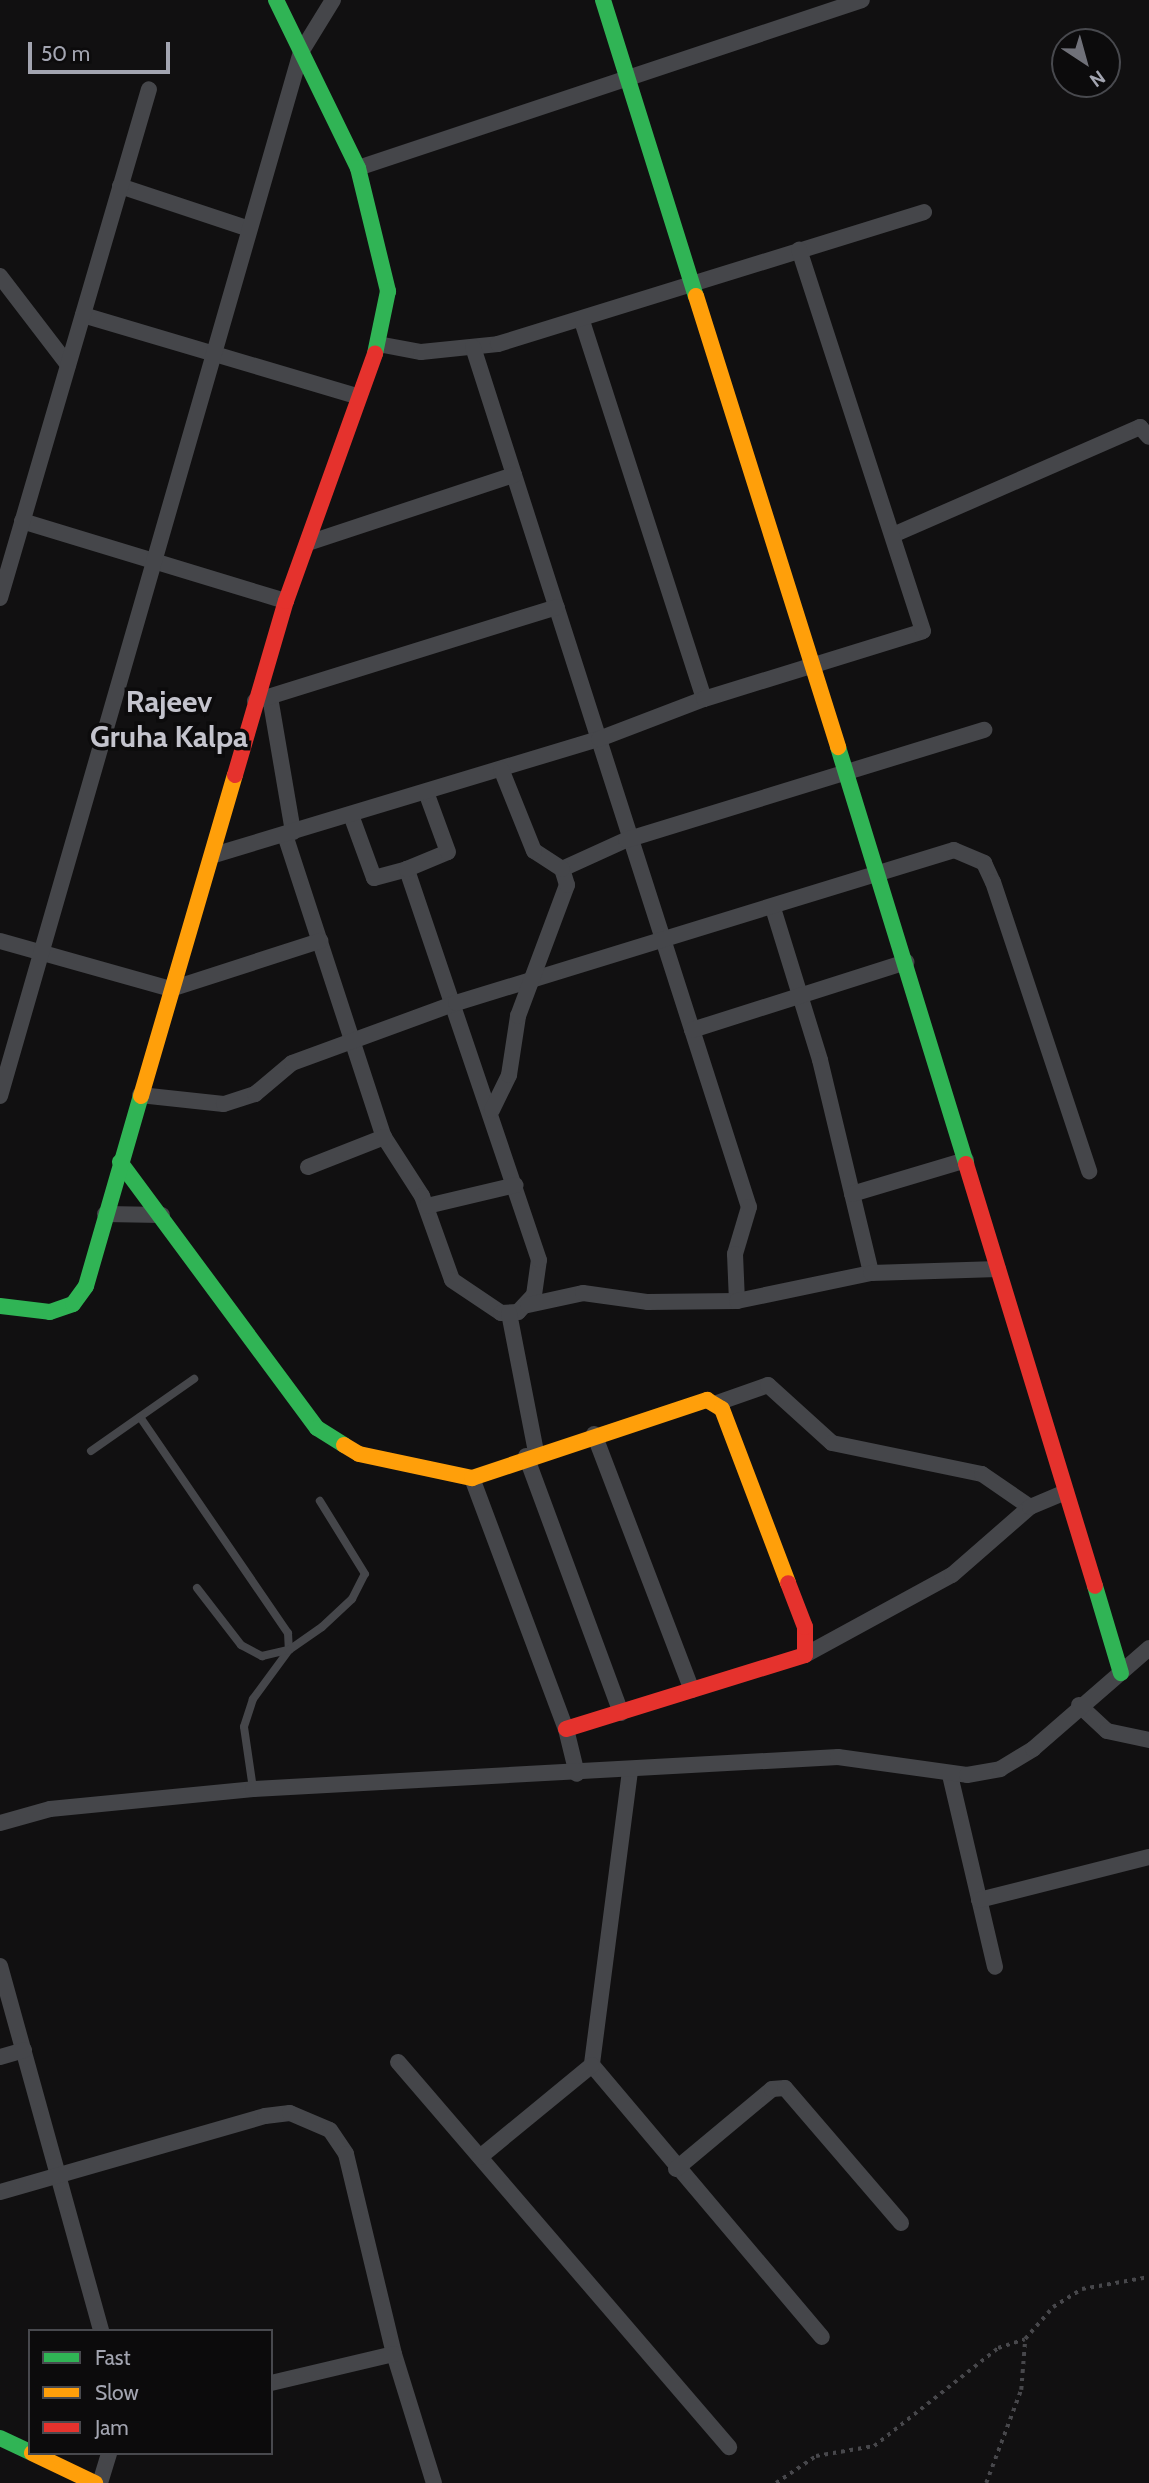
<!DOCTYPE html>
<style>
body{margin:0}
#map{position:relative;width:1149px;height:2483px;overflow:hidden;background:#111011;font-family:Cabin,sans-serif}
div>[style]{position:absolute}
.path>*{height:3.5px;margin-top:-1.75px;transform-origin:0;background:repeating-linear-gradient(90deg,#47474b 0 3.5px,transparent 0 8.5px)}
.lane>*{height:8px;margin:-4px;padding:0 4px;transform-origin:4px;border-radius:4px;background:#45464a}
.street>*{height:16px;margin:-8px;padding:0 8px;transform-origin:8px;border-radius:8px;background:#45464a}
.fast>*{height:16px;margin:-8px;padding:0 8px;transform-origin:8px;border-radius:8px;background:#30b455}
.slow>*{height:16px;margin:-8px;padding:0 8px;transform-origin:8px;border-radius:8px;background:#ff9f0a}
.jam>*{height:16px;margin:-8px;padding:0 8px;transform-origin:8px;border-radius:8px;background:#e5322d}
span{translate:-50% -50%;white-space:nowrap;text-align:center;line-height:1.15;-webkit-text-stroke:7px #0c0b0c;paint-order:stroke}
.district-label{font-size:30px;color:#c4c4cd;font-weight:700}
.legend{position:absolute;left:28px;top:2329px;width:245px;height:126px;box-sizing:border-box;background:#0c0b0c;border:2px solid #48494e;margin:0;padding:9px 12px;list-style:none;font-size:21px;color:#a3a5b1}
.legend li{display:flex;align-items:center;gap:14px;height:35px}
.legend b{width:35px;border:2px solid #48494e}
.north{position:absolute;left:1051px;top:28px;width:70px;height:70px;box-sizing:border-box;background:#0c0b0c;border:2px solid #48494e;border-radius:50%;rotate:144deg;font-size:19px;font-weight:700;line-height:28px;text-align:center;color:#a3a5b1}
.north::after{content:'';display:block;margin:auto;width:24px;height:32px;background:#707179;clip-path:polygon(50% 0,100% 100%,50% 72%,0 100%)}
.scale{position:absolute;left:28px;top:42px;width:142px;height:32px;box-sizing:border-box;border:4px solid #a3a5b1;border-top:0;padding-left:9px;font-size:21px;line-height:24px;white-space:nowrap;color:#a3a5b1;-webkit-text-stroke:5px #0c0b0c;paint-order:stroke}
</style>
<div id="map">
<div class="path">
<div style="left:776px;top:2483px;width:48px;rotate:-34deg"></div>
<div style="left:816px;top:2456px;width:59px;rotate:-9.8deg"></div>
<div style="left:874px;top:2446px;width:158px;rotate:-38.3deg"></div>
<div style="left:998px;top:2348px;width:28px;rotate:-18deg"></div>
<div style="left:1025px;top:2339px;width:43px;rotate:-48.8deg"></div>
<div style="left:1053px;top:2307px;width:34px;rotate:-32deg"></div>
<div style="left:1082px;top:2289px;width:68px;rotate:-10.2deg"></div>
<div style="left:986px;top:2483px;width:99px;rotate:-69.4deg"></div>
<div style="left:1021px;top:2390px;width:51px;rotate:-85.5deg"></div>
</div>
<div class="lane">
<div style="left:140px;top:1417px;width:262px;rotate:55.6deg"></div>
<div style="left:288px;top:1633px;width:17px;rotate:87deg"></div>
<div style="left:289px;top:1650px;width:61px;rotate:126.3deg"></div>
<div style="left:253px;top:1699px;width:29px;rotate:108deg"></div>
<div style="left:244px;top:1727px;width:63px;rotate:81.7deg"></div>
<div style="left:91px;top:1451px;width:126px;rotate:-35deg"></div>
<div style="left:197px;top:1588px;width:72px;rotate:52.3deg"></div>
<div style="left:241px;top:1645px;width:24px;rotate:28deg"></div>
<div style="left:262px;top:1656px;width:28px;rotate:-13deg"></div>
<div style="left:289px;top:1650px;width:40px;rotate:-34.9deg"></div>
<div style="left:322px;top:1627px;width:41px;rotate:-43deg"></div>
<div style="left:352px;top:1599px;width:28px;rotate:-63deg"></div>
<div style="left:365px;top:1574px;width:86px;rotate:-121.7deg"></div>
</div>
<div class="street">
<div style="left:358px;top:168px;width:531px;rotate:-18.43deg"></div>
<div style="left:120px;top:186px;width:136px;rotate:18.4deg"></div>
<div style="left:0;top:276px;width:112px;rotate:52.6deg"></div>
<div style="left:83px;top:315px;width:286px;rotate:16.5deg"></div>
<div style="left:582px;top:321px;width:397px;rotate:72.1deg"></div>
<div style="left:378px;top:344px;width:44px;rotate:10.5deg"></div>
<div style="left:421px;top:352px;width:77px;rotate:-5.9deg"></div>
<div style="left:498px;top:344px;width:446px;rotate:-17.2deg"></div>
<div style="left:473px;top:347px;width:903px;rotate:72.21deg"></div>
<div style="left:749px;top:1207px;width:49px;rotate:106.6deg"></div>
<div style="left:735px;top:1254px;width:47px;rotate:87.6deg"></div>
<div style="left:22px;top:521px;width:276px;rotate:16.9deg"></div>
<div style="left:893px;top:535px;width:270px;rotate:-23.6deg"></div>
<div style="left:1140px;top:427px;width:13px;rotate:48deg"></div>
<div style="left:308px;top:543px;width:217px;rotate:-18.3deg"></div>
<div style="left:0;top:598px;width:530px;rotate:-73.68deg"></div>
<div style="left:270px;top:697px;width:137px;rotate:80.3deg"></div>
<div style="left:255px;top:701px;width:316px;rotate:-17.3deg"></div>
<div style="left:351px;top:815px;width:67px;rotate:69.9deg"></div>
<div style="left:374px;top:878px;width:34px;rotate:-15deg"></div>
<div style="left:285px;top:835px;width:318px;rotate:71.9deg"></div>
<div style="left:384px;top:1137px;width:70px;rotate:57.2deg"></div>
<div style="left:422px;top:1196px;width:89px;rotate:70.3deg"></div>
<div style="left:452px;top:1280px;width:59px;rotate:34deg"></div>
<div style="left:501px;top:1313px;width:17px;rotate:-3deg"></div>
<div style="left:518px;top:1312px;width:23px;rotate:-47deg"></div>
<div style="left:534px;top:1295px;width:35px;rotate:-82deg"></div>
<div style="left:539px;top:1260px;width:413px;rotate:-108.7deg"></div>
<div style="left:407px;top:869px;width:44px;rotate:-22.5deg"></div>
<div style="left:448px;top:852px;width:64px;rotate:-110.1deg"></div>
<div style="left:214px;top:855px;width:402px;rotate:-16.8deg"></div>
<div style="left:599px;top:739px;width:112px;rotate:-20.9deg"></div>
<div style="left:704px;top:699px;width:229px;rotate:-17.2deg"></div>
<div style="left:923px;top:631px;width:401px;rotate:-108deg"></div>
<div style="left:562px;top:869px;width:70px;rotate:-24.4deg"></div>
<div style="left:626px;top:840px;width:375px;rotate:-17.1deg"></div>
<div style="left:773px;top:908px;width:159px;rotate:72.8deg"></div>
<div style="left:820px;top:1060px;width:219px;rotate:76.5deg"></div>
<div style="left:0;top:941px;width:178px;rotate:15.7deg"></div>
<div style="left:171px;top:989px;width:157px;rotate:-17.9deg"></div>
<div style="left:692px;top:1030px;width:225px;rotate:-17.6deg"></div>
<div style="left:140px;top:1095px;width:84px;rotate:6.1deg"></div>
<div style="left:224px;top:1104px;width:33px;rotate:-18deg"></div>
<div style="left:255px;top:1094px;width:48px;rotate:-40deg"></div>
<div style="left:292px;top:1063px;width:175px;rotate:-20.1deg"></div>
<div style="left:456px;top:1003px;width:521px;rotate:-17.08deg"></div>
<div style="left:954px;top:850px;width:33px;rotate:23deg"></div>
<div style="left:984px;top:863px;width:21px;rotate:65deg"></div>
<div style="left:993px;top:882px;width:305px;rotate:71.6deg"></div>
<div style="left:0;top:1096px;width:1087px;rotate:-73.92deg"></div>
<div style="left:301px;top:52px;width:61px;rotate:-58.4deg"></div>
<div style="left:492px;top:1110px;width:39px;rotate:-64deg"></div>
<div style="left:509px;top:1075px;width:60px;rotate:-81.3deg"></div>
<div style="left:518px;top:1016px;width:140px;rotate:-69.5deg"></div>
<div style="left:567px;top:885px;width:17px;rotate:-107deg"></div>
<div style="left:562px;top:869px;width:33px;rotate:-147deg"></div>
<div style="left:534px;top:851px;width:88px;rotate:-111.9deg"></div>
<div style="left:308px;top:1167px;width:82px;rotate:-21.5deg"></div>
<div style="left:852px;top:1194px;width:119px;rotate:-16.6deg"></div>
<div style="left:427px;top:1206px;width:91px;rotate:-13.3deg"></div>
<div style="left:105px;top:1214px;width:57px;rotate:1deg"></div>
<div style="left:528px;top:1305px;width:56px;rotate:-12.3deg"></div>
<div style="left:583px;top:1293px;width:66px;rotate:7.9deg"></div>
<div style="left:648px;top:1302px;width:89px;rotate:-0.6deg"></div>
<div style="left:737px;top:1301px;width:137px;rotate:-11.8deg"></div>
<div style="left:871px;top:1273px;width:127px;rotate:-1.8deg"></div>
<div style="left:509px;top:1313px;width:142px;rotate:79deg"></div>
<div style="left:717px;top:1403px;width:54px;rotate:-19.4deg"></div>
<div style="left:768px;top:1385px;width:86px;rotate:42.2deg"></div>
<div style="left:832px;top:1443px;width:153px;rotate:11.7deg"></div>
<div style="left:982px;top:1474px;width:58px;rotate:34.5deg"></div>
<div style="left:594px;top:1434px;width:274px;rotate:69.1deg"></div>
<div style="left:526px;top:1456px;width:274px;rotate:69.7deg"></div>
<div style="left:472px;top:1478px;width:268px;rotate:69.5deg"></div>
<div style="left:566px;top:1729px;width:46px;rotate:76.3deg"></div>
<div style="left:805px;top:1655px;width:167px;rotate:-28.6deg"></div>
<div style="left:952px;top:1575px;width:103px;rotate:-41.1deg"></div>
<div style="left:1030px;top:1507px;width:39px;rotate:-23deg"></div>
<div style="left:1079px;top:1705px;width:38px;rotate:43deg"></div>
<div style="left:1107px;top:1731px;width:43px;rotate:12.1deg"></div>
<div style="left:630px;top:1771px;width:296px;rotate:97.4deg"></div>
<div style="left:592px;top:2065px;width:356px;rotate:49.8deg"></div>
<div style="left:950px;top:1775px;width:197px;rotate:76.8deg"></div>
<div style="left:0;top:1823px;width:52px;rotate:-15.6deg"></div>
<div style="left:50px;top:1809px;width:204px;rotate:-5.6deg"></div>
<div style="left:253px;top:1789px;width:586px;rotate:-3.13deg"></div>
<div style="left:838px;top:1757px;width:130px;rotate:7.9deg"></div>
<div style="left:967px;top:1775px;width:34px;rotate:-10deg"></div>
<div style="left:1000px;top:1769px;width:39px;rotate:-31deg"></div>
<div style="left:1033px;top:1749px;width:154px;rotate:-41deg"></div>
<div style="left:979px;top:1900px;width:175px;rotate:-14.2deg"></div>
<div style="left:0;top:1966px;width:379px;rotate:74.5deg"></div>
<div style="left:0;top:2057px;width:25px;rotate:-16deg"></div>
<div style="left:398px;top:2062px;width:508px;rotate:49.31deg"></div>
<div style="left:480px;top:2157px;width:145px;rotate:-39.4deg"></div>
<div style="left:676px;top:2169px;width:125px;rotate:-39.8deg"></div>
<div style="left:772px;top:2089px;width:13px;rotate:-4deg"></div>
<div style="left:785px;top:2088px;width:178px;rotate:49.3deg"></div>
<div style="left:0;top:2192px;width:276px;rotate:-16deg"></div>
<div style="left:265px;top:2116px;width:25px;rotate:-7deg"></div>
<div style="left:290px;top:2113px;width:43px;rotate:23deg"></div>
<div style="left:330px;top:2130px;width:29px;rotate:56deg"></div>
<div style="left:346px;top:2154px;width:206px;rotate:76.5deg"></div>
<div style="left:394px;top:2354px;width:135px;rotate:72.8deg"></div>
<div style="left:271px;top:2383px;width:126px;rotate:-13.3deg"></div>
<div style="left:100px;top:2483px;width:31px;rotate:-73deg"></div>
</div>
<div class="fast">
<div style="left:276px;top:0;width:187px;rotate:64deg"></div>
<div style="left:358px;top:168px;width:127px;rotate:76.3deg"></div>
<div style="left:388px;top:291px;width:64px;rotate:101.7deg"></div>
<div style="left:603px;top:0;width:310px;rotate:72.6deg"></div>
<div style="left:838px;top:747px;width:436px;rotate:72.9deg"></div>
<div style="left:120px;top:1162px;width:331px;rotate:53.5deg"></div>
<div style="left:317px;top:1428px;width:32px;rotate:32deg"></div>
<div style="left:0;top:1306px;width:50px;rotate:6.8deg"></div>
<div style="left:50px;top:1312px;width:24px;rotate:-19deg"></div>
<div style="left:73px;top:1304px;width:22px;rotate:-54deg"></div>
<div style="left:86px;top:1286px;width:198px;rotate:-73.9deg"></div>
<div style="left:1095px;top:1586px;width:91px;rotate:73.4deg"></div>
<div style="left:0;top:2438px;width:33px;rotate:25deg"></div>
</div>
<div class="slow">
<div style="left:696px;top:296px;width:473px;rotate:72.5deg"></div>
<div style="left:141px;top:1096px;width:334px;rotate:-73.7deg"></div>
<div style="left:344px;top:1445px;width:17px;rotate:31deg"></div>
<div style="left:359px;top:1454px;width:116px;rotate:12deg"></div>
<div style="left:472px;top:1478px;width:248px;rotate:-18.4deg"></div>
<div style="left:707px;top:1400px;width:17px;rotate:31deg"></div>
<div style="left:722px;top:1409px;width:186px;rotate:69.2deg"></div>
<div style="left:32px;top:2453px;width:70px;rotate:25.5deg"></div>
</div>
<div class="jam">
<div style="left:235px;top:775px;width:181px;rotate:-73.7deg"></div>
<div style="left:286px;top:601px;width:263px;rotate:-70.2deg"></div>
<div style="left:966px;top:1164px;width:441px;rotate:73deg"></div>
<div style="left:566px;top:1729px;width:250px;rotate:-17.2deg"></div>
<div style="left:805px;top:1655px;width:28px;rotate:-90deg"></div>
<div style="left:805px;top:1627px;width:47px;rotate:-111.1deg"></div>
</div>
<div class="district-label">
<span style="left:169px;top:719px">Rajeev<br>Gruha Kalpa</span>
</div>
<ul class="legend">
<li><b style="height:9px;background:#30b455"></b>Fast</li>
<li><b style="height:9px;background:#ff9f0a"></b>Slow</li>
<li><b style="height:9px;background:#e5322d"></b>Jam</li>
</ul>
<div class="north">N</div>
<div class="scale">50 m</div>
</div>
